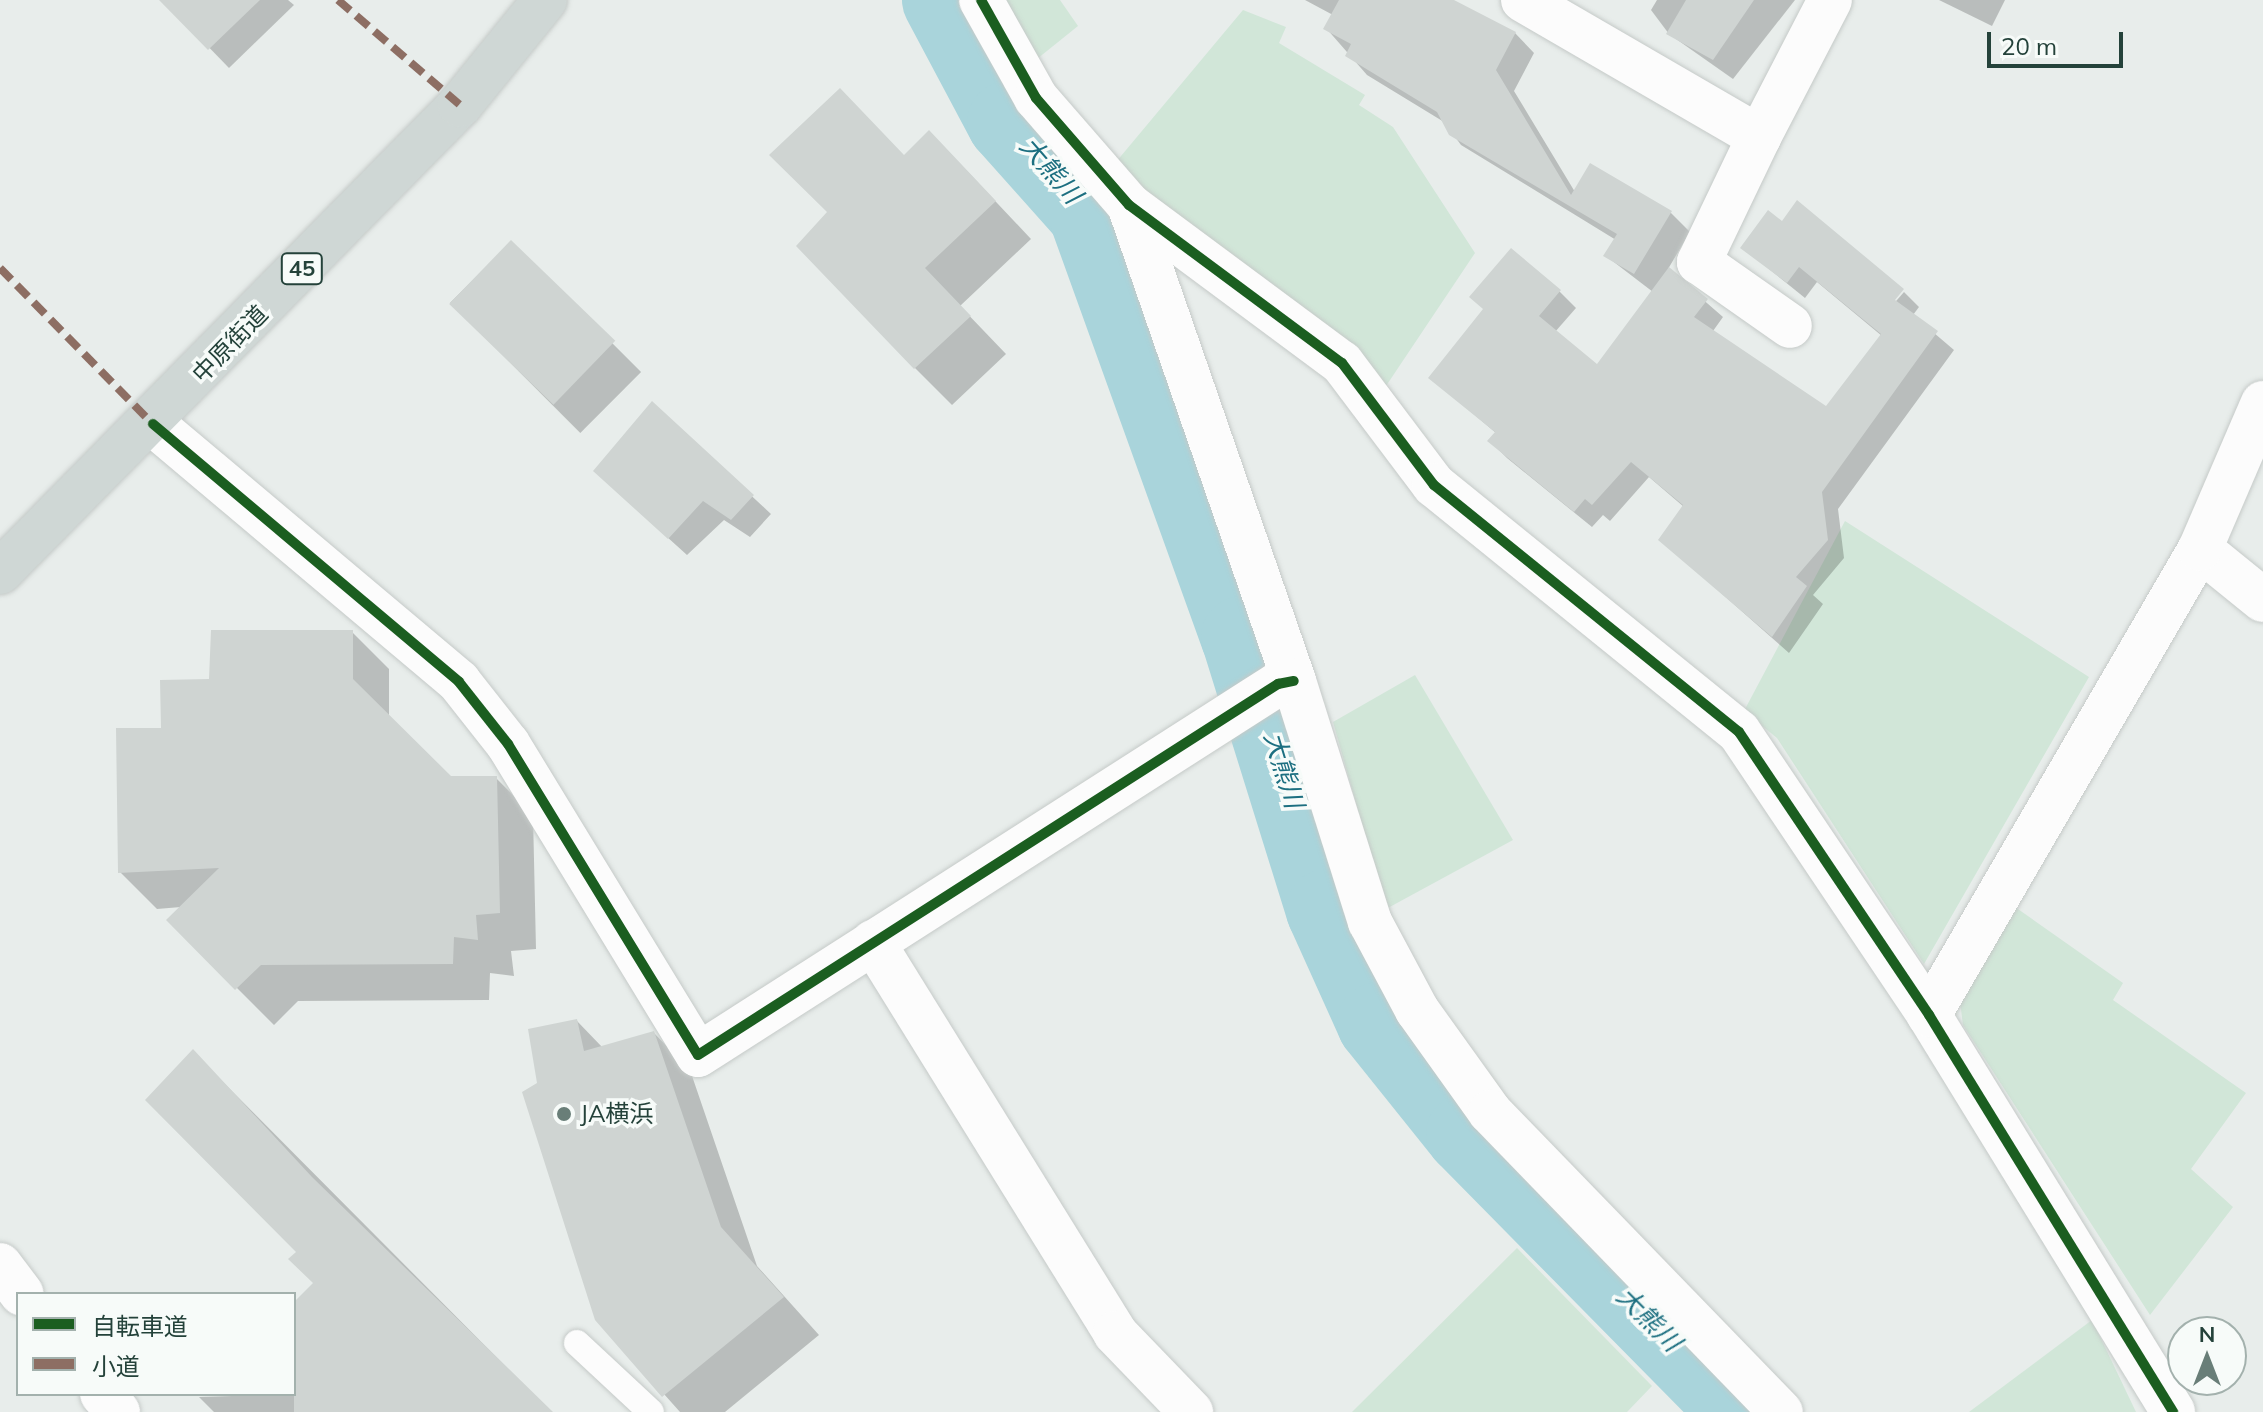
<!DOCTYPE html>
<meta charset="utf-8">
<style>
body{margin:0}
#map{position:relative;width:2263px;height:1412px;overflow:hidden;background:#e8edeb;font-family:Mulish,"Noto Sans JP",sans-serif}
div>[style]{position:absolute}
.green>*{inset:0;background:#d1e6d8}
.shadow>*{inset:0;background:#0003;transform-origin:0 0}
.river>*{height:82px;margin:-41px;padding:0 41px;transform-origin:41px;border-radius:41px;background:#a9d4db}
.building>*{inset:0;background:#cfd4d2;transform-origin:0 0}
.roads{filter:drop-shadow(0 0 2px #c5cac8) drop-shadow(0 0 2px #c5cac8)}
.lane>*{height:26px;margin:-13px;padding:0 13px;transform-origin:13px;border-radius:13px;background:#fcfcfc}
.street>*{height:44px;margin:-22px;padding:0 22px;transform-origin:22px;border-radius:22px;background:#fcfcfc}
.primary>*{height:44px;margin:-22px;padding:0 22px;transform-origin:22px;border-radius:22px;background:#cfd7d5}
.quiet>*{height:8px;margin-top:-4px;transform-origin:0;background:repeating-linear-gradient(90deg,#8d6e63 0 16px,transparent 0 24px)}
.cycleway>*{height:10px;margin:-5px;padding:0 5px;transform-origin:5px;border-radius:5px;background:#1b5e20}
.dots>*{width:22px;height:22px;translate:-50% -50%;box-sizing:border-box;border:4px solid #f7fbf9;border-radius:50%}
span{translate:-50% -50%;white-space:nowrap;text-align:center;line-height:1.15;-webkit-text-stroke:7px #f7fbf9;paint-order:stroke}
.shield-label span{padding:2px 6px;background:#f7fbf9;border:2px solid;border-radius:6px;-webkit-text-stroke-width:0}
.shield-label{font-size:22px;color:#24423a;font-weight:700}
.street-label{font-size:24px;color:#24423a}
.poi-label{font-size:24px;color:#24423a}
.left{translate:0 -50%;text-align:left}
.water-label{font-size:26px;color:#1c6f80;font-style:italic}
.legend{position:absolute;left:16px;top:1292px;width:280px;height:104px;box-sizing:border-box;background:#f7fbf9;border:2px solid #a3b1ad;margin:0;padding:10px 14px;list-style:none;font-size:24px;color:#24423a}
.legend li{display:flex;align-items:center;gap:16px;height:40px}
.legend b{width:40px;border:2px solid #a3b1ad}
.north{position:absolute;left:2167px;top:1316px;width:80px;height:80px;box-sizing:border-box;background:#f7fbf9;border:2px solid #a3b1ad;border-radius:50%;rotate:0deg;font-size:22px;font-weight:700;line-height:32px;text-align:center;color:#24423a}
.north::after{content:'';display:block;margin:auto;width:28px;height:36px;background:#697e78;clip-path:polygon(50% 0,100% 100%,50% 72%,0 100%)}
.scale{position:absolute;left:1987px;top:32px;width:136px;height:36px;box-sizing:border-box;border:4px solid #24423a;border-top:0;padding-left:10px;font-size:24px;line-height:28px;white-space:nowrap;color:#24423a;-webkit-text-stroke:6px #f7fbf9;paint-order:stroke}
</style>
<div id="map">
<div class="green">
<div style="clip-path:polygon(1001px 0,1060px 0,1078px 26px,1032px 63px)"></div>
<div style="clip-path:polygon(1243px 10px,1286px 27px,1279px 43px,1365px 95px,1359px 105px,1393px 127px,1475px 253px,1384px 389px,1141px 192px,1116px 162px)"></div>
<div style="clip-path:polygon(1845px 521px,2089px 677px,1924px 964px,1777px 738px,1744px 711px)"></div>
<div style="clip-path:polygon(1415px 675px,1513px 840px,1386px 909px,1333px 722px)"></div>
<div style="clip-path:polygon(2015px 907px,2123px 983px,2113px 1000px,2246px 1093px,2191px 1169px,2233px 1207px,2150px 1315px,1963px 1025px,1960px 1002px)"></div>
<div style="clip-path:polygon(1517px 1248px,1652px 1386px,1627px 1412px,1352px 1412px)"></div>
<div style="clip-path:polygon(2092px 1320px,2136px 1412px,1969px 1412px)"></div>
</div>
<div class="shadow">
<div style="clip-path:polygon(163px 0,288px 0,294px 5px,229px 68px)"></div>
<div style="clip-path:polygon(1305px 0,1415px 0,1515px 33px,1534px 53px,1514px 91px,1575px 192px,1670px 212px,1690px 232px,1668px 269px,1723px 317px,1713px 331px,1826px 408px,1882px 336px,1817px 282px,1805px 298px,1743px 248px,1768px 213px,1890px 308px,1904px 292px,1919px 307px,1913px 315px,1954px 350px,1838px 509px,1844px 558px,1813px 595px,1823px 604px,1789px 653px,1661px 540px,1684px 507px,1649px 477px,1610px 521px,1603px 515px,1592px 527px,1507px 458px,1490px 441px,1496px 433px,1431px 378px,1559px 291px,1576px 308px,1555px 332px,1597px 367px,1653px 292px,1606px 256px,1616px 240px,1461px 145px,1627px 238px,1461px 145px,1444px 122px,1367px 75px,1326px 28px,1333px 15px)"></div>
<div style="clip-path:polygon(1657px 0,1795px 0,1733px 79px,1669px 34px,1651px 10px)"></div>
<div style="clip-path:polygon(1939px 0,2005px 0,1992px 26px)"></div>
<div style="clip-path:polygon(905px 156px,966px 170px,1031px 239px,960px 306px,1006px 354px,952px 405px,915px 368px)"></div>
<div style="left:511px;top:242px;width:184px;height:86px;rotate:45deg"></div>
<div style="clip-path:polygon(653px 404px,771px 514px,750px 537px,724px 520px,687px 555px,614px 489px)"></div>
<div style="clip-path:polygon(352px 632px,389px 669px,389px 718px,451px 778px,496px 778px,533px 815px,536px 949px,511px 951px,514px 976px,490px 973px,489px 1000px,298px 1001px,274px 1025px,169px 920px,181px 907px,157px 909px,120px 872px,163px 730px,211px 681px)"></div>
<div style="clip-path:polygon(577px 1021px,603px 1048px,654px 1033px,690px 1070px,757px 1266px,819px 1335px,725px 1412px,680px 1412px,597px 1319px,539px 1084px)"></div>
<div style="clip-path:polygon(193px 1052px,551px 1412px,214px 1412px,199px 1397px,294px 1394px,294px 1304px,316px 1283px)"></div>
</div>
<div class="river">
<div style="left:943px;top:0;width:138px;rotate:62deg"></div>
<div style="left:1008px;top:122px;width:122px;rotate:48.3deg"></div>
<div style="left:1089px;top:213px;width:451px;rotate:70.2deg"></div>
<div style="left:1242px;top:637px;width:286px;rotate:72.7deg"></div>
<div style="left:1327px;top:910px;width:124px;rotate:65.7deg"></div>
<div style="left:1378px;top:1023px;width:142px;rotate:51.3deg"></div>
<div style="left:1467px;top:1134px;width:390px;rotate:45.4deg"></div>
</div>
<div class="building">
<div style="clip-path:polygon(159px 0,260px 0,208px 50px)"></div>
<div style="clip-path:polygon(1339px 0,1454px 0,1516px 32px,1496px 70px,1571px 195px,1590px 163px,1672px 211px,1634px 274px,1603px 256px,1617px 234px,1449px 135px,1437px 112px,1345px 56px,1351px 44px,1323px 29px)"></div>
<div style="clip-path:polygon(1686px 0,1754px 0,1713px 60px,1666px 34px)"></div>
<div style="clip-path:polygon(840px 88px,904px 155px,929px 130px,996px 201px,925px 268px,971px 316px,914px 369px,796px 246px,827px 212px,769px 155px)"></div>
<div style="clip-path:polygon(1797px 200px,1904px 289px,1895px 300px,1938px 331px,1822px 492px,1828px 540px,1796px 577px,1807px 586px,1772px 637px,1658px 540px,1683px 505px,1631px 462px,1592px 505px,1585px 499px,1574px 512px,1487px 441px,1495px 432px,1428px 378px,1483px 309px,1469px 297px,1511px 248px,1561px 290px,1539px 316px,1597px 364px,1669px 267px,1708px 299px,1694px 317px,1826px 406px,1881px 334px,1799px 267px,1787px 283px,1740px 248px,1768px 210px,1782px 221px)"></div>
<div style="left:511px;top:240px;width:145px;height:89px;rotate:44deg"></div>
<div style="clip-path:polygon(652px 401px,754px 495px,731px 520px,703px 501px,668px 539px,593px 471px)"></div>
<div style="clip-path:polygon(211px 630px,353px 630px,353px 679px,451px 776px,497px 776px,500px 913px,476px 915px,478px 940px,454px 937px,453px 964px,261px 965px,235px 990px,166px 920px,219px 868px,118px 873px,116px 728px,161px 728px,160px 680px,209px 679px)"></div>
<div style="clip-path:polygon(577px 1019px,584px 1051px,654px 1031px,721px 1227px,784px 1297px,662px 1397px,595px 1320px,522px 1092px,537px 1083px,528px 1029px)"></div>
<div style="clip-path:polygon(193px 1049px,312px 1177px,553px 1412px,294px 1412px,294px 1302px,313px 1283px,288px 1259px,296px 1252px,145px 1100px)"></div>
</div>
<div class="roads">
<div class="lane">
<div style="left:577px;top:1343px;width:101px;rotate:43deg"></div>
</div>
<div class="street">
<div style="left:981px;top:0;width:112px;rotate:60.7deg"></div>
<div style="left:1036px;top:98px;width:142px;rotate:49deg"></div>
<div style="left:1129px;top:205px;width:265px;rotate:36.6deg"></div>
<div style="left:1342px;top:363px;width:153px;rotate:53deg"></div>
<div style="left:1434px;top:485px;width:392px;rotate:39deg"></div>
<div style="left:1739px;top:732px;width:341px;rotate:56.1deg"></div>
<div style="left:1929px;top:1015px;width:466px;rotate:58.4deg"></div>
<div style="left:1523px;top:0;width:273px;rotate:30.1deg"></div>
<div style="left:1759px;top:137px;width:154px;rotate:-62.6deg"></div>
<div style="left:1759px;top:137px;width:139px;rotate:115.6deg"></div>
<div style="left:1699px;top:262px;width:111px;rotate:35.1deg"></div>
<div style="left:1129px;top:205px;width:504px;rotate:70.88deg"></div>
<div style="left:1294px;top:681px;width:253px;rotate:72.5deg"></div>
<div style="left:1370px;top:922px;width:100px;rotate:61.9deg"></div>
<div style="left:1417px;top:1010px;width:125px;rotate:54.4deg"></div>
<div style="left:1490px;top:1112px;width:418px;rotate:45.9deg"></div>
<div style="left:153px;top:424px;width:400px;rotate:40.1deg"></div>
<div style="left:459px;top:682px;width:79px;rotate:51.7deg"></div>
<div style="left:508px;top:744px;width:364px;rotate:58.6deg"></div>
<div style="left:698px;top:1055px;width:689px;rotate:-32.61deg"></div>
<div style="left:1278px;top:684px;width:16px;rotate:-11deg"></div>
<div style="left:2200px;top:549px;width:81px;rotate:39deg"></div>
<div style="left:873px;top:942px;width:460px;rotate:58.2deg"></div>
<div style="left:1115px;top:1333px;width:110px;rotate:46.1deg"></div>
<div style="left:1929px;top:1015px;width:539px;rotate:-59.82deg"></div>
<div style="left:2200px;top:549px;width:159px;rotate:-66.7deg"></div>
<div style="left:0;top:1265px;width:36px;rotate:53deg"></div>
<div style="left:102px;top:1394px;width:24px;rotate:48deg"></div>
</div>
<div class="primary">
<div style="left:0;top:572px;width:656px;rotate:-45.43deg"></div>
<div style="left:460px;top:105px;width:135px;rotate:-51deg"></div>
</div>
</div>
<div class="quiet">
<div style="left:338px;top:0;width:161px;rotate:40.7deg"></div>
<div style="left:0;top:268px;width:219px;rotate:45.6deg"></div>
</div>
<div class="cycleway">
<div style="left:981px;top:0;width:112px;rotate:60.7deg"></div>
<div style="left:1036px;top:98px;width:142px;rotate:49deg"></div>
<div style="left:1129px;top:205px;width:265px;rotate:36.6deg"></div>
<div style="left:1342px;top:363px;width:153px;rotate:53deg"></div>
<div style="left:1434px;top:485px;width:392px;rotate:39deg"></div>
<div style="left:1739px;top:732px;width:341px;rotate:56.1deg"></div>
<div style="left:1929px;top:1015px;width:466px;rotate:58.4deg"></div>
<div style="left:153px;top:424px;width:400px;rotate:40.1deg"></div>
<div style="left:459px;top:682px;width:79px;rotate:51.7deg"></div>
<div style="left:508px;top:744px;width:364px;rotate:58.6deg"></div>
<div style="left:698px;top:1055px;width:689px;rotate:-32.61deg"></div>
<div style="left:1278px;top:684px;width:16px;rotate:-11deg"></div>
</div>
<div class="dots">
<div style="left:564px;top:1114px;background:#697e78"></div>
</div>
<div class="shield-label">
<span style="left:302px;top:269px">45</span>
</div>
<div class="street-label">
<span style="left:230px;top:344px;rotate:-46deg">中原街道</span>
</div>
<div class="poi-label">
<span class="left" style="left:580px;top:1114px">JA横浜</span>
</div>
<div class="water-label">
<span style="left:1051px;top:170px;rotate:49deg">大熊川</span>
<span style="left:1284px;top:770px;rotate:73deg">大熊川</span>
<span style="left:1649px;top:1319px;rotate:45deg">大熊川</span>
</div>
<ul class="legend">
<li><b style="height:10px;background:#1b5e20"></b>自転車道</li>
<li><b style="height:10px;background:#8d6e63"></b>小道</li>
</ul>
<div class="north">N</div>
<div class="scale">20 m</div>
</div>
